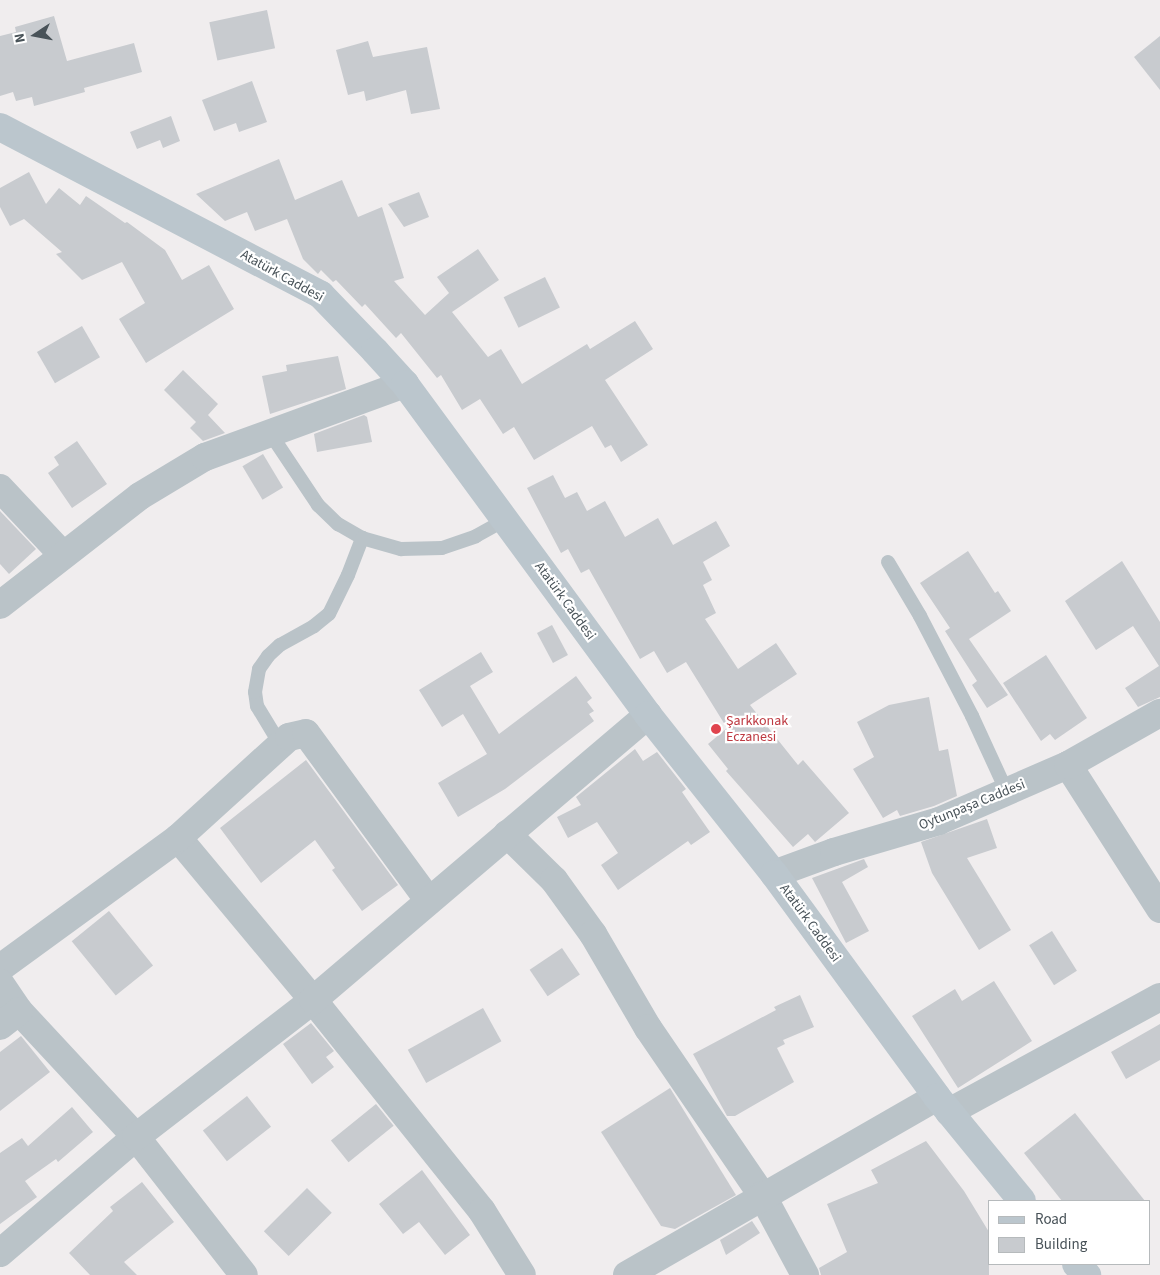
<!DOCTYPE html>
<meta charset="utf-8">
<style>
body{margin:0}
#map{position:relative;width:1160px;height:1275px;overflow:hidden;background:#f0edee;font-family:"Source Sans 3",sans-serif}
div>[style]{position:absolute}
.building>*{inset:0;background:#c8cbcf;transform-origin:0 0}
.service>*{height:14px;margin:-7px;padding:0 7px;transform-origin:7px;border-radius:7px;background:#bac3c8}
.minor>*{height:28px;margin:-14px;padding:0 14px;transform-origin:14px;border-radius:14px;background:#bac3c8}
.tertiary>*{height:28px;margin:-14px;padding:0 14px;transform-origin:14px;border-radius:14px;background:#bac3c8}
.secondary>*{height:28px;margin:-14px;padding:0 14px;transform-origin:14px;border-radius:14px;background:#bbc6cd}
.dots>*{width:14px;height:14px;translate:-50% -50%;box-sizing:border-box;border:2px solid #fff;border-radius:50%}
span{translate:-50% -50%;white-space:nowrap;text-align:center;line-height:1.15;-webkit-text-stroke:4.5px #fff;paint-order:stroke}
.street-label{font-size:14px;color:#485258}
.health-label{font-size:14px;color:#be3a42}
.left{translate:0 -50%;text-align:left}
.legend{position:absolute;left:988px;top:1200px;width:162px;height:65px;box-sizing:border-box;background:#fff;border:1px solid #b6babc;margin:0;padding:6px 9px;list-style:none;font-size:15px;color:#485258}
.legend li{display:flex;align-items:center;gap:10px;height:25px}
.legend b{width:25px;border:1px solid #b6babc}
.north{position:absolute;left:10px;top:10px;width:50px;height:50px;-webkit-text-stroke:4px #fff;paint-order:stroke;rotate:259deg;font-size:14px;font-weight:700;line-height:20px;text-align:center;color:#485258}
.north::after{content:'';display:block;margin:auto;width:18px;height:22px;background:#485258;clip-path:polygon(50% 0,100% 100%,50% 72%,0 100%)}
</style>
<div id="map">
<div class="building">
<div style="left:267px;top:10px;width:39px;height:59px;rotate:78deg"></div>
<div style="clip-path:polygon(54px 16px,67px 61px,134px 43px,142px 72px,84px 88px,85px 92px,34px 106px,32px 97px,16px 101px,13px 92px,0 96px,0 36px,16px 32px,15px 27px)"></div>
<div style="clip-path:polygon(1160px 36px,1160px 90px,1134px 57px)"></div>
<div style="clip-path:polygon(368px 41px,373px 57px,427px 47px,440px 109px,411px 114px,406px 90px,366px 101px,364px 91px,348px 95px,336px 50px)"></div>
<div style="clip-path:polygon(252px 81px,267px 122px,239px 132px,236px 123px,214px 131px,202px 100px)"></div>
<div style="clip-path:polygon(171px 116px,180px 141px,163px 148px,160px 140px,137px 149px,130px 132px)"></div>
<div style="clip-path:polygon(279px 159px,295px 200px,342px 180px,358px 217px,382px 207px,404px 278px,394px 281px,425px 315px,449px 293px,437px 277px,478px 249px,499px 280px,452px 312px,488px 357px,501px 349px,522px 384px,587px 344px,590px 349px,635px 321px,653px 349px,605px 380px,648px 445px,621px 462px,611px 445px,605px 448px,592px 426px,534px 460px,514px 427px,503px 434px,480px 399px,462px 410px,441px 375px,437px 378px,401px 333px,396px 338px,365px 304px,362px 307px,336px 280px,333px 282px,321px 270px,318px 274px,303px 259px,287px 219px,255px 231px,247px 212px,225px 221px,196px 194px)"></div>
<div style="clip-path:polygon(29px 172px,46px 204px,59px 188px,80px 205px,86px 196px,125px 223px,127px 222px,165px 250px,182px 280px,209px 265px,234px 309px,146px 363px,119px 319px,145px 303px,122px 262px,82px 280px,56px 254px,62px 252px,24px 219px,10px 226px,0 207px,0 188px)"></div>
<div style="clip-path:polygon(419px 192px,429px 217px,404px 227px,388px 204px)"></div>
<div style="left:545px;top:277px;width:34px;height:46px;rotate:64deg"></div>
<div style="left:82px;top:326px;width:36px;height:52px;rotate:60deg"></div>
<div style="clip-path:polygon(338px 356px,346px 389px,270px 414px,262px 376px,287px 371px,286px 365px)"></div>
<div style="clip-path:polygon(183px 370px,218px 404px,208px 415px,225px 433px,203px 441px,190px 428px,196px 422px,164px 390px)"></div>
<div style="clip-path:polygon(364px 415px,367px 417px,372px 442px,317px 452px,314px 434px)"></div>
<div style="clip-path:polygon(77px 441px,107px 484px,72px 508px,48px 473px,59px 465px,54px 457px)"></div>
<div style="left:263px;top:454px;width:39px;height:24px;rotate:59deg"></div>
<div style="clip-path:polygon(553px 475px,565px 498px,577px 492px,587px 511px,605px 501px,625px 537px,658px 518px,673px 545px,716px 521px,730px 546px,703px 562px,712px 580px,703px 585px,716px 613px,705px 619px,738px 669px,776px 643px,797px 674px,750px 705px,798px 765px,803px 760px,849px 813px,815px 842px,808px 834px,793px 847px,726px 771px,728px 769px,708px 744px,727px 728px,686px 662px,667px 673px,654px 651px,640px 659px,589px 569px,581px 573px,568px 549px,561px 553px,527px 488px)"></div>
<div style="clip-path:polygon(0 511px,36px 549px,9px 574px,0 564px)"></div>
<div style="clip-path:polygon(968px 551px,995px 593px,998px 591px,1011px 611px,969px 639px,1008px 695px,987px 708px,972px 685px,977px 681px,945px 631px,950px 628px,920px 583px)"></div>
<div style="clip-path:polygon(1122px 561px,1160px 622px,1160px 697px,1138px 707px,1125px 688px,1159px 666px,1133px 626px,1096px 650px,1065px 601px)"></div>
<div style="left:552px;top:625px;width:34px;height:17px;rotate:62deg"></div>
<div style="clip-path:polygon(481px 652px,493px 672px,470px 686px,499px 734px,576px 676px,592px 698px,587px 702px,594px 711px,589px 714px,594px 721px,505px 789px,458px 817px,438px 783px,487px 754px,463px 714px,442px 727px,419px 690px)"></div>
<div style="clip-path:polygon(1046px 655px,1087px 718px,1055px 740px,1050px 734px,1041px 741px,1003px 683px)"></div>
<div style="clip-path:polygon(929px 697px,939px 751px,948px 749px,957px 796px,934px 806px,900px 816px,897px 810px,883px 818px,853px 769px,874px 757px,857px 722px,889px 705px)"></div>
<div style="clip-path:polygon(635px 749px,643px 761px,657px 752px,686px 789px,682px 792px,710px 832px,691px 845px,688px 841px,618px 890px,601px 865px,618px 853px,597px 822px,568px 838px,557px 817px,581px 805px,576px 797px)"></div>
<div style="clip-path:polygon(306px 760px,398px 885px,362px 911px,332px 870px,335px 868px,315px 840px,261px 883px,220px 828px)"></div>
<div style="clip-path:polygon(987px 819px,997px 848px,967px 858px,1011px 930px,979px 950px,932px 873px,921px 842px)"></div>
<div style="clip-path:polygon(864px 859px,868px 867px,842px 882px,869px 931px,846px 943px,812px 878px)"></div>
<div style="left:109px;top:911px;width:70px;height:48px;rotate:51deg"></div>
<div style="left:1052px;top:931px;width:47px;height:27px;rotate:58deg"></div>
<div style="left:562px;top:948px;width:32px;height:39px;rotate:56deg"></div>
<div style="clip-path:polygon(994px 981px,1032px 1041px,958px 1088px,912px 1016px,955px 989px,962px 1001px)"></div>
<div style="clip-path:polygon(800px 995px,814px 1027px,783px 1040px,785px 1044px,777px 1048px,794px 1082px,735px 1116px,727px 1116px,693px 1054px,776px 1010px,774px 1007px)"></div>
<div style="left:483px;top:1008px;width:38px;height:86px;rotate:61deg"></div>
<div style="clip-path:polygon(311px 1023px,334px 1051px,326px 1057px,334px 1067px,312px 1084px,283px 1044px)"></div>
<div style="clip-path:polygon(1160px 1024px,1160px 1060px,1126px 1079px,1111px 1052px)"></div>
<div style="clip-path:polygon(21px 1036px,50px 1072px,0 1111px,0 1052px)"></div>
<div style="clip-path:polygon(670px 1088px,736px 1195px,675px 1229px,661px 1226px,601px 1132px)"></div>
<div style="left:247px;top:1096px;width:39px;height:56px;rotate:52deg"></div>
<div style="left:376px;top:1104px;width:28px;height:58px;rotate:51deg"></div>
<div style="clip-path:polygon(72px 1107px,93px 1132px,58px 1162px,56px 1159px,25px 1181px,37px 1197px,0 1224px,0 1153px,22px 1138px,28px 1146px)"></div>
<div style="clip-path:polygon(1075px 1113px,1145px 1201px,1062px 1201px,1024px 1153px)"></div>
<div style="clip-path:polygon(926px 1141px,964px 1191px,989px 1232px,989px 1275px,821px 1275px,819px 1268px,847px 1252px,827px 1204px,878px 1183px,871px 1170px)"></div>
<div style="clip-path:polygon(422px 1170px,470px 1235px,445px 1255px,419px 1222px,403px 1234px,379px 1204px)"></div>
<div style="clip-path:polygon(142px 1182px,174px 1222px,124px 1262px,137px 1275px,90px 1275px,69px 1253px,113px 1211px,110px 1207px)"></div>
<div style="left:307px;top:1188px;width:35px;height:61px;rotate:45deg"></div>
<div style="clip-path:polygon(752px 1221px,760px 1233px,726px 1255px,720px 1240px)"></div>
</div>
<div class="service">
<div style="left:270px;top:433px;width:87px;rotate:56.3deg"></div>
<div style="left:318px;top:505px;width:28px;rotate:44deg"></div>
<div style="left:338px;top:524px;width:28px;rotate:30deg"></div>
<div style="left:362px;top:538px;width:41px;rotate:15.8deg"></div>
<div style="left:401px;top:549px;width:41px;rotate:-1.4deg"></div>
<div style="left:442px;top:548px;width:36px;rotate:-19deg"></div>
<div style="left:476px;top:536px;width:33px;rotate:-29deg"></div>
<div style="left:888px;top:562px;width:63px;rotate:59.3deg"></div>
<div style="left:920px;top:616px;width:113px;rotate:62.5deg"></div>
<div style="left:972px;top:716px;width:84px;rotate:65.3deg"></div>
<div style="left:280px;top:744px;width:44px;rotate:-121.2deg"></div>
<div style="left:257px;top:706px;width:14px;rotate:-98deg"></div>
<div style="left:255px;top:692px;width:23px;rotate:-80deg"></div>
<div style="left:259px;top:669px;width:16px;rotate:-55deg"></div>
<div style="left:268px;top:656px;width:16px;rotate:-43deg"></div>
<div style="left:280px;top:645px;width:39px;rotate:-29deg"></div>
<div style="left:314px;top:626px;width:19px;rotate:-39deg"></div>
<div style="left:329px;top:614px;width:43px;rotate:-64deg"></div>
<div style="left:348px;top:575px;width:40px;rotate:-69deg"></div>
</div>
<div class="minor">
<div style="left:0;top:488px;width:92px;rotate:46.8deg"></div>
<div style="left:0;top:605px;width:177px;rotate:-37.9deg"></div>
<div style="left:140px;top:496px;width:76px;rotate:-31deg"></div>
<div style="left:205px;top:457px;width:213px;rotate:-20.1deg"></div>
<div style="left:1068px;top:765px;width:171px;rotate:57.4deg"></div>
<div style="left:507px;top:834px;width:66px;rotate:44.4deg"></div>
<div style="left:554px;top:880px;width:67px;rotate:54.2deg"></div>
<div style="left:593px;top:934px;width:109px;rotate:59.7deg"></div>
<div style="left:648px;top:1028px;width:202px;rotate:55.7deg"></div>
<div style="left:762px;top:1195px;width:91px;rotate:61.7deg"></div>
<div style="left:178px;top:838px;width:211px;rotate:50.2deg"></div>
<div style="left:313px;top:1000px;width:270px;rotate:51.3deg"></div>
<div style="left:482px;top:1211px;width:75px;rotate:58deg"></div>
<div style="left:0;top:968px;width:220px;rotate:-36.1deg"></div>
<div style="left:178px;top:838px;width:150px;rotate:-42.3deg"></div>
<div style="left:289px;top:737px;width:17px;rotate:-13deg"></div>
<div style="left:306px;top:733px;width:208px;rotate:53.8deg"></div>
<div style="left:0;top:983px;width:34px;rotate:56deg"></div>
<div style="left:19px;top:1011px;width:172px;rotate:47.1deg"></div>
<div style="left:136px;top:1137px;width:175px;rotate:52deg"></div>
<div style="left:0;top:1026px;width:24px;rotate:-38deg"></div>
<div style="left:949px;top:1112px;width:240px;rotate:-28.6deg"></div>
<div style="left:0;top:1253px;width:179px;rotate:-40.5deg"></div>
<div style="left:136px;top:1137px;width:224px;rotate:-37.7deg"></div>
<div style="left:313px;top:1000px;width:440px;rotate:-40.4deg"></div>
<div style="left:627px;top:1275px;width:357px;rotate:-29.9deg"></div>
</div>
<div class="tertiary">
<div style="left:774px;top:874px;width:64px;rotate:-20.1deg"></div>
<div style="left:834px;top:852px;width:109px;rotate:-16.4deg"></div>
<div style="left:939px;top:821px;width:141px;rotate:-23.5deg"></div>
<div style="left:1068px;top:765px;width:106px;rotate:-29.5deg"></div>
</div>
<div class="secondary">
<div style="left:0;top:127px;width:362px;rotate:27.6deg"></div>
<div style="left:321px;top:295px;width:78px;rotate:46deg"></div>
<div style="left:375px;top:351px;width:45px;rotate:47.7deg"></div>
<div style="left:405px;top:384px;width:411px;rotate:53.7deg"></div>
<div style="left:648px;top:715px;width:203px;rotate:51.6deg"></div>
<div style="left:774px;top:874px;width:276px;rotate:53.8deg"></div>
<div style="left:937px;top:1097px;width:134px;rotate:50.7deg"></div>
<div style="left:1076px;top:1264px;width:16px;rotate:45deg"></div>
</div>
<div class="dots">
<div style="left:716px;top:729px;background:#e0444e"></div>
</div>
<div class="street-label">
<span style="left:282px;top:276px;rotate:29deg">Atatürk Caddesi</span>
<span style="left:565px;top:601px;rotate:54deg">Atatürk Caddesi</span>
<span style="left:972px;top:805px;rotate:-22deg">Oytunpaşa Caddesi</span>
<span style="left:810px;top:923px;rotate:54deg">Atatürk Caddesi</span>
</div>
<div class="health-label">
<span class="left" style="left:726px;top:729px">Şarkkonak<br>Eczanesi</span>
</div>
<ul class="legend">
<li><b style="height:6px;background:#bbc6cd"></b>Road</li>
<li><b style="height:14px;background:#c8cbcf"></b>Building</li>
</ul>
<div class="north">N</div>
</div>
